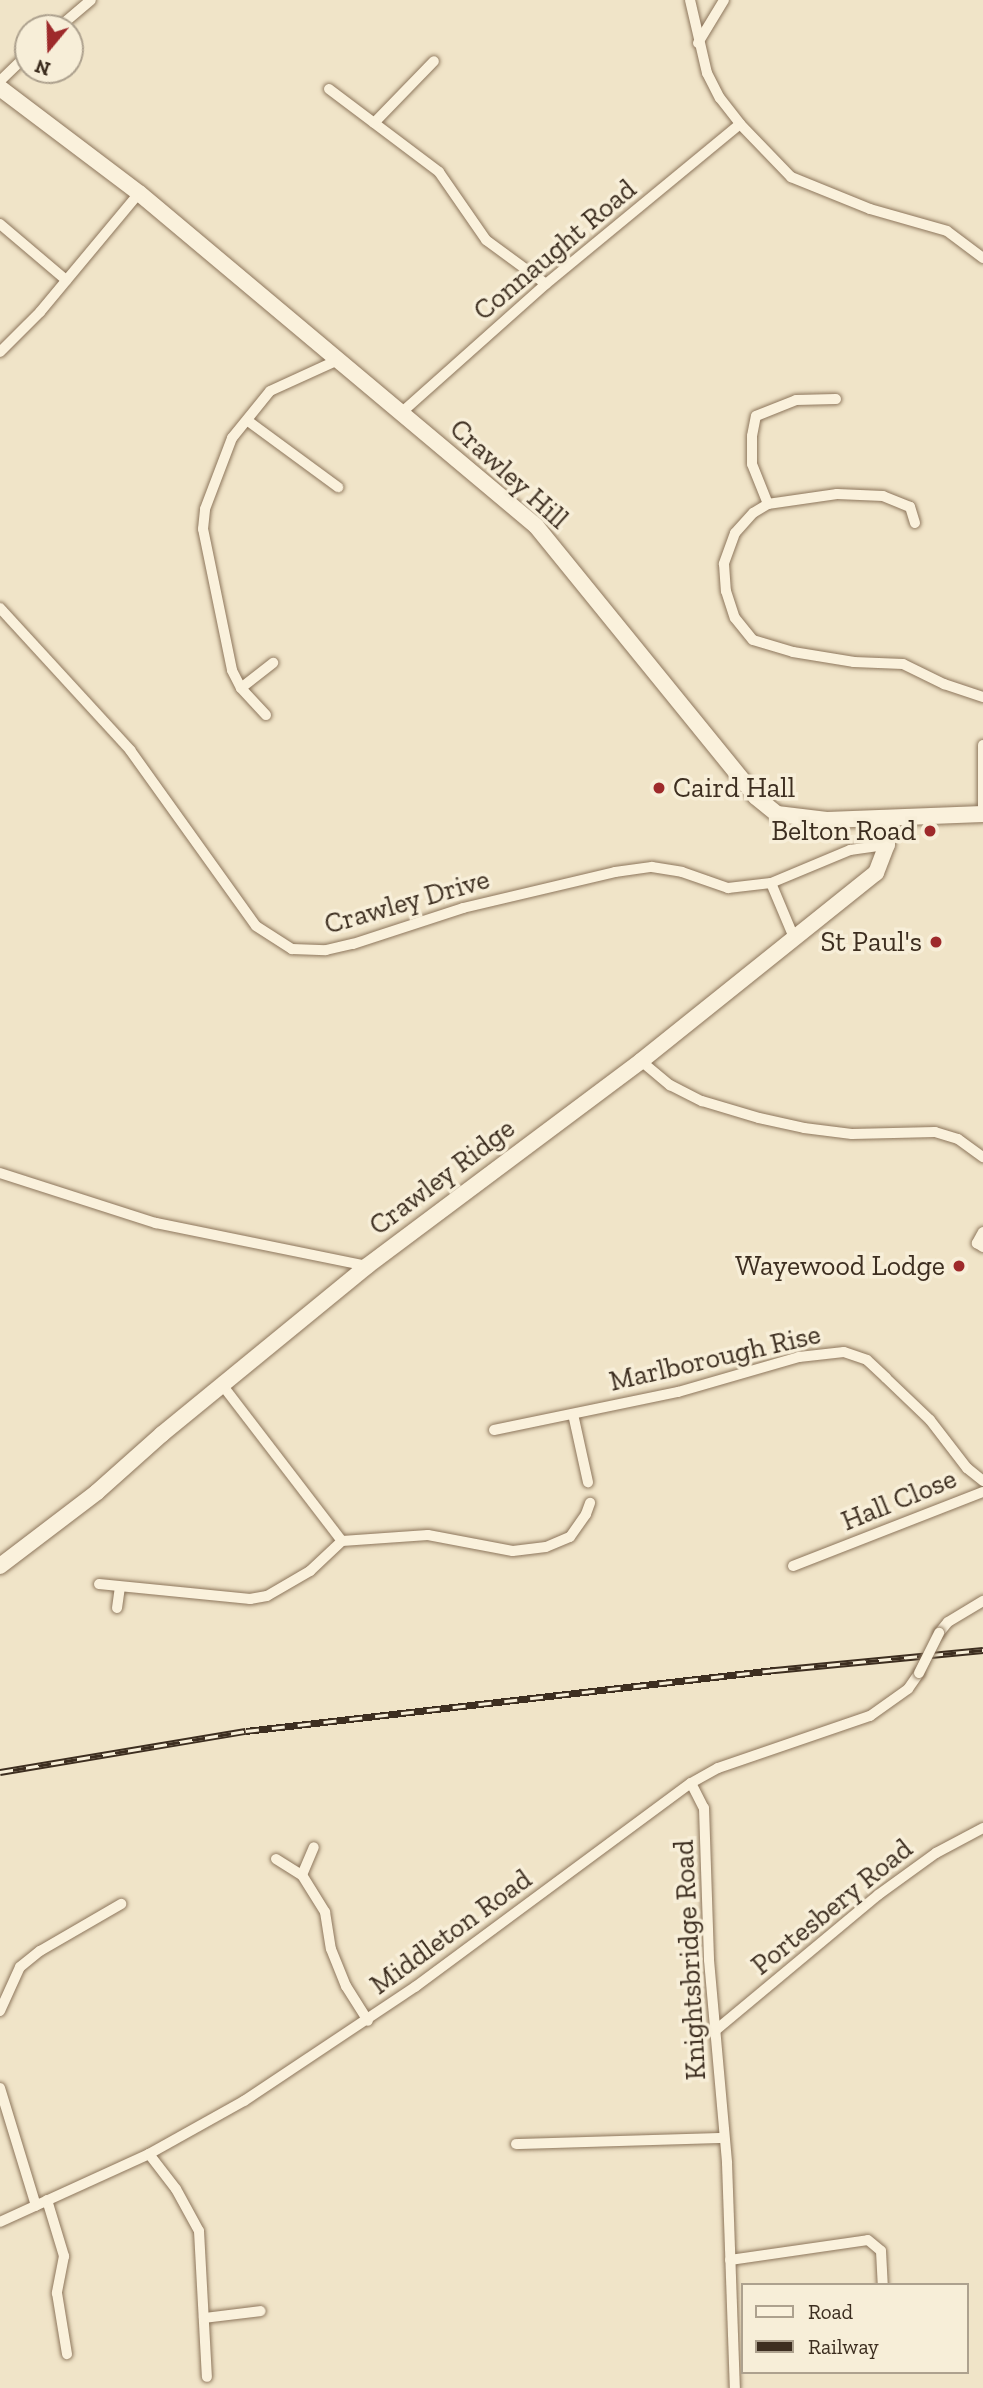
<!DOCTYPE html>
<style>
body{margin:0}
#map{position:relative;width:983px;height:2388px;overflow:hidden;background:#f0e4c8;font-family:"Zilla Slab",serif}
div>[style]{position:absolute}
.roads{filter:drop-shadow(0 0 2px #8d765c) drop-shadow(0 0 2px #8d765c)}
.street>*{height:10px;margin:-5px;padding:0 5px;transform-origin:5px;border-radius:5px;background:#faf1dc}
.secondary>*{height:16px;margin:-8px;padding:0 8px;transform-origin:8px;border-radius:8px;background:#faf1dc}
.rail>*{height:7px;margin-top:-3.5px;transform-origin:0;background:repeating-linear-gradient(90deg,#f7eed8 0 13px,#3d2e20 0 26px);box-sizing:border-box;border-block:2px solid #3d2e20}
.bridges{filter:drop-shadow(0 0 2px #8d765c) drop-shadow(0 0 2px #8d765c)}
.street-bridge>*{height:10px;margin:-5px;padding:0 5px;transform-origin:5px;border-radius:5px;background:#faf1dc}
.dots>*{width:19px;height:19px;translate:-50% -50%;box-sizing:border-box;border:4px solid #f7eed8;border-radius:50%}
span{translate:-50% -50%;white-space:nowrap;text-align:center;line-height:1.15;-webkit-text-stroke:7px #f7eed8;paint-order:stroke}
.street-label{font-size:28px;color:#3d2e20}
.poi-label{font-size:28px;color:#3d2e20}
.left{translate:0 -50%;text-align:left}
.right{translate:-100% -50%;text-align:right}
.legend{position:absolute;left:741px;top:2283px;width:228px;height:91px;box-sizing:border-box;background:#f7eed8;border:2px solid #ada18e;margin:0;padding:9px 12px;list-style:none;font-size:21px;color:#3d2e20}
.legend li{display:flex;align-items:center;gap:14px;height:35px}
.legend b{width:35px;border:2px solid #ada18e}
.north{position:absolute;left:14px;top:14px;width:70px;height:70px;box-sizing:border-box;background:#f7eed8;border:2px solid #ada18e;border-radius:50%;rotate:199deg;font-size:19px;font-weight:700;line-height:28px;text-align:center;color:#3d2e20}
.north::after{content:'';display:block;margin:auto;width:24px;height:32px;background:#9e2a2b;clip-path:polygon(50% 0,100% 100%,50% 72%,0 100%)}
</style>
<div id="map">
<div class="roads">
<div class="street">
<div style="left:690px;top:0;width:75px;rotate:76.9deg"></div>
<div style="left:707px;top:73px;width:28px;rotate:63deg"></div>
<div style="left:720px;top:98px;width:33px;rotate:52deg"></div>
<div style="left:740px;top:124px;width:74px;rotate:46.1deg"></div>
<div style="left:791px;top:177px;width:85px;rotate:22.1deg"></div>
<div style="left:870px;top:209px;width:80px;rotate:15.9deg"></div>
<div style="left:947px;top:231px;width:45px;rotate:36.9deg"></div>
<div style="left:58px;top:28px;width:43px;rotate:-40.3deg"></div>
<div style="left:698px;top:43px;width:50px;rotate:-58.8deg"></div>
<div style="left:0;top:81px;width:39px;rotate:-44deg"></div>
<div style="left:329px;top:89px;width:138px;rotate:37deg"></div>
<div style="left:439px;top:172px;width:83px;rotate:55.3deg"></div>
<div style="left:486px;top:240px;width:74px;rotate:36.3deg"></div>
<div style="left:374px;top:123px;width:86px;rotate:-45.9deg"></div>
<div style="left:0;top:224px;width:87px;rotate:40.3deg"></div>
<div style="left:0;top:352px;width:57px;rotate:-45deg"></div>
<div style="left:40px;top:312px;width:155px;rotate:-50.2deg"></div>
<div style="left:401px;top:413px;width:194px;rotate:-41.7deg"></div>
<div style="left:546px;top:284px;width:251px;rotate:-39.5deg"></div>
<div style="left:248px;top:421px;width:112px;rotate:36.3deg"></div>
<div style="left:768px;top:504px;width:43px;rotate:-111.8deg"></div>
<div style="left:752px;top:464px;width:28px;rotate:-90deg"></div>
<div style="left:752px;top:436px;width:20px;rotate:-79deg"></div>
<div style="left:756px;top:416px;width:43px;rotate:-21.8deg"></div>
<div style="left:796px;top:400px;width:40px;rotate:-1.4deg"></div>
<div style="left:915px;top:523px;width:17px;rotate:-107deg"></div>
<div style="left:910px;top:507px;width:29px;rotate:-158deg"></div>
<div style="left:883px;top:496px;width:46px;rotate:-177.5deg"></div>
<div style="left:837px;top:494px;width:70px;rotate:171.8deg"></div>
<div style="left:768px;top:504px;width:17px;rotate:149deg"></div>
<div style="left:753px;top:513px;width:27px;rotate:132deg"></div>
<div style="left:735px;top:533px;width:33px;rotate:110deg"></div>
<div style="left:724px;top:564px;width:27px;rotate:86deg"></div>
<div style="left:726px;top:591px;width:28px;rotate:72deg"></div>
<div style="left:735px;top:618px;width:28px;rotate:51deg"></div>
<div style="left:753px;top:640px;width:42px;rotate:16.7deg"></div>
<div style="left:793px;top:652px;width:62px;rotate:9.3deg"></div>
<div style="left:854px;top:662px;width:49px;rotate:2.3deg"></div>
<div style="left:903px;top:664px;width:46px;rotate:26deg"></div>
<div style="left:944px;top:684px;width:41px;rotate:18.4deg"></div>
<div style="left:0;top:608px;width:193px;rotate:47.5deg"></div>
<div style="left:130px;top:750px;width:216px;rotate:54.4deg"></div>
<div style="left:256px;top:926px;width:43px;rotate:32.6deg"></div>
<div style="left:292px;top:949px;width:34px;rotate:2deg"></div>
<div style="left:326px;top:950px;width:28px;rotate:-13deg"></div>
<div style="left:353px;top:944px;width:116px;rotate:-18.1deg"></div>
<div style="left:463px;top:908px;width:156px;rotate:-13.3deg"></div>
<div style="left:615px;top:872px;width:37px;rotate:-8deg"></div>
<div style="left:652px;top:867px;width:30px;rotate:9deg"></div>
<div style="left:682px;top:872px;width:49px;rotate:19.2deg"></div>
<div style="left:728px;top:888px;width:43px;rotate:-6.6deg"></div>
<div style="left:771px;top:883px;width:86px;rotate:-22.7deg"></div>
<div style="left:850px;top:850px;width:37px;rotate:-8deg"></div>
<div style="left:241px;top:688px;width:41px;rotate:-38deg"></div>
<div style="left:266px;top:715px;width:37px;rotate:-133deg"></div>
<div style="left:241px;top:688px;width:20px;rotate:-117deg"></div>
<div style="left:232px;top:670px;width:144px;rotate:-101.6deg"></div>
<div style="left:203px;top:529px;width:20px;rotate:-84deg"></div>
<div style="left:205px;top:509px;width:76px;rotate:-69.2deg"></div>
<div style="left:232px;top:438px;width:60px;rotate:-51deg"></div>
<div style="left:270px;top:391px;width:75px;rotate:-24.5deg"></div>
<div style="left:983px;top:745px;width:65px;rotate:90deg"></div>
<div style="left:771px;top:883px;width:62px;rotate:67.2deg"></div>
<div style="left:641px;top:1061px;width:38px;rotate:40deg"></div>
<div style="left:670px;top:1085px;width:36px;rotate:27deg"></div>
<div style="left:702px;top:1101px;width:59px;rotate:16.6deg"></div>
<div style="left:759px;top:1118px;width:46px;rotate:12.5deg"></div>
<div style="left:804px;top:1128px;width:48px;rotate:7.1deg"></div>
<div style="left:852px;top:1134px;width:83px;rotate:-1.4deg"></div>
<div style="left:935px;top:1132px;width:24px;rotate:17deg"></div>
<div style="left:958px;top:1139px;width:31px;rotate:36deg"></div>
<div style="left:0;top:1173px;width:164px;rotate:17.8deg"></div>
<div style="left:156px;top:1223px;width:215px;rotate:11.5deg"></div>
<div style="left:983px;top:1232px;width:13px;rotate:119deg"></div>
<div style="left:977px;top:1243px;width:7px;rotate:34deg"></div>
<div style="left:223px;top:1386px;width:195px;rotate:52.5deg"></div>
<div style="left:573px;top:1414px;width:70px;rotate:77.6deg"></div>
<div style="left:494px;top:1430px;width:188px;rotate:-11.7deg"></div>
<div style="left:678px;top:1392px;width:126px;rotate:-16.1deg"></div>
<div style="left:799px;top:1357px;width:45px;rotate:-6.3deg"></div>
<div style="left:844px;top:1352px;width:24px;rotate:19deg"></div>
<div style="left:867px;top:1360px;width:26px;rotate:43deg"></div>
<div style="left:886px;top:1378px;width:61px;rotate:43.7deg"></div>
<div style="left:930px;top:1420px;width:61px;rotate:52.4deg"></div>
<div style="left:967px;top:1468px;width:21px;rotate:39deg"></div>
<div style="left:793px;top:1566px;width:204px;rotate:-21.3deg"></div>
<div style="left:99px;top:1584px;width:152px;rotate:5.7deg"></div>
<div style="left:250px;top:1599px;width:17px;rotate:-10deg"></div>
<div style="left:267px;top:1596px;width:50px;rotate:-30.2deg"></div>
<div style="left:310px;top:1571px;width:44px;rotate:-43.2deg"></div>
<div style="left:342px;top:1541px;width:86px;rotate:-4deg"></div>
<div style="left:428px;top:1535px;width:86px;rotate:10.7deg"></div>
<div style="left:513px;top:1551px;width:33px;rotate:-7deg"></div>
<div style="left:546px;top:1547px;width:26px;rotate:-23deg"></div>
<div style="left:570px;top:1537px;width:28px;rotate:-55deg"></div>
<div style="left:586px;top:1514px;width:12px;rotate:-70deg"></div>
<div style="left:117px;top:1608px;width:21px;rotate:-82deg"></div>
<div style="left:939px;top:1633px;width:14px;rotate:-51deg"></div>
<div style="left:948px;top:1622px;width:41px;rotate:-31deg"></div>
<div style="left:691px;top:1783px;width:28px;rotate:63deg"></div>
<div style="left:704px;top:1808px;width:152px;rotate:88.1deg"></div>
<div style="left:709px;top:1960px;width:204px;rotate:84.9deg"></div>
<div style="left:727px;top:2163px;width:225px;rotate:88deg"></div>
<div style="left:276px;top:1859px;width:31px;rotate:32deg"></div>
<div style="left:302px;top:1875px;width:44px;rotate:58.1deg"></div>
<div style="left:325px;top:1912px;width:37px;rotate:81deg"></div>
<div style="left:331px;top:1949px;width:40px;rotate:68deg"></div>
<div style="left:346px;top:1986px;width:41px;rotate:57.8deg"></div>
<div style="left:302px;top:1875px;width:30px;rotate:-67deg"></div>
<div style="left:0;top:2011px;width:48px;rotate:-65.6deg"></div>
<div style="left:20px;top:1967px;width:26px;rotate:-39deg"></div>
<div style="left:40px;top:1951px;width:94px;rotate:-30.1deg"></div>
<div style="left:716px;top:2030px;width:211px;rotate:-39.8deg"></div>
<div style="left:878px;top:1895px;width:72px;rotate:-35.9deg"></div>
<div style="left:936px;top:1853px;width:53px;rotate:-28deg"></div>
<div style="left:0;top:2088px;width:123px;rotate:73deg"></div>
<div style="left:516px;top:2144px;width:207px;rotate:-1.7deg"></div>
<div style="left:149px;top:2154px;width:44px;rotate:52.4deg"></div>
<div style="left:176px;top:2189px;width:48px;rotate:61.3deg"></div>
<div style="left:199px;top:2231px;width:146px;rotate:86.9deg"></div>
<div style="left:47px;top:2200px;width:59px;rotate:73.1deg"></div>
<div style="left:64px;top:2256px;width:38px;rotate:101deg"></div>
<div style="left:57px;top:2293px;width:62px;rotate:80.7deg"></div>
<div style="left:0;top:2222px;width:164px;rotate:-24.5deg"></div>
<div style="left:149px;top:2154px;width:109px;rotate:-29.2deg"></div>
<div style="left:244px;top:2101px;width:206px;rotate:-33.7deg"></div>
<div style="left:415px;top:1987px;width:343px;rotate:-36.5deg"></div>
<div style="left:691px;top:1783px;width:31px;rotate:-29deg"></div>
<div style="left:718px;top:1768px;width:161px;rotate:-18.9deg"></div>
<div style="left:870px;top:1716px;width:47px;rotate:-35.4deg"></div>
<div style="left:908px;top:1689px;width:19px;rotate:-55deg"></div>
<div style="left:730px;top:2260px;width:139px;rotate:-8.2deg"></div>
<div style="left:868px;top:2240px;width:17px;rotate:40deg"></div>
<div style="left:881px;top:2251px;width:34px;rotate:87deg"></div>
<div style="left:204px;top:2318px;width:57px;rotate:-7deg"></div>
</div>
<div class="secondary">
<div style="left:0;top:88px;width:174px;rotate:37.1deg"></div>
<div style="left:139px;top:193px;width:518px;rotate:39.99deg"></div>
<div style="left:536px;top:526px;width:349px;rotate:50.9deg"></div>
<div style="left:756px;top:797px;width:27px;rotate:39deg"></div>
<div style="left:777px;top:814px;width:50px;rotate:6.8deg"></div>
<div style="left:827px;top:820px;width:156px;rotate:-2.2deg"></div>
<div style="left:0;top:1566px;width:122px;rotate:-37.3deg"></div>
<div style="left:97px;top:1492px;width:87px;rotate:-41.7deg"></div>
<div style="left:162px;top:1434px;width:265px;rotate:-39.3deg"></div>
<div style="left:367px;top:1266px;width:342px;rotate:-36.8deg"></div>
<div style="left:641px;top:1061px;width:301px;rotate:-38.7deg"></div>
<div style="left:876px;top:873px;width:30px;rotate:-69deg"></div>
<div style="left:887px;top:845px;width:26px;rotate:-88deg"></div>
</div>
</div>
<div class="rail">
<div style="left:0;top:1772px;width:249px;rotate:-9.5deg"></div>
<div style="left:246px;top:1731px;width:533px;rotate:-6.58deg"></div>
<div style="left:775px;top:1670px;width:209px;rotate:-5.5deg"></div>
</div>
<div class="bridges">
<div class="street-bridge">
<div style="left:919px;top:1673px;width:45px;rotate:-63.4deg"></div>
</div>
</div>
<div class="dots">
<div style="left:659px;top:788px;background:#9e2a2b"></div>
<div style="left:930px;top:831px;background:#9e2a2b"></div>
<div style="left:936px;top:942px;background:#9e2a2b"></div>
<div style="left:959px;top:1266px;background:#9e2a2b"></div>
</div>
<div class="street-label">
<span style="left:555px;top:250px;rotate:-40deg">Connaught Road</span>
<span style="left:509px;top:474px;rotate:42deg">Crawley Hill</span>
<span style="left:407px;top:902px;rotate:-16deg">Crawley Drive</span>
<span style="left:442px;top:1177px;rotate:-37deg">Crawley Ridge</span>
<span style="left:715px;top:1358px;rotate:-13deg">Marlborough Rise</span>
<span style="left:899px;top:1500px;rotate:-22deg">Hall Close</span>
<span style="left:832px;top:1907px;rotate:-39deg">Portesbery Road</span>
<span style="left:451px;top:1932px;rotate:-36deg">Middleton Road</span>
<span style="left:690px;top:1960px;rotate:-93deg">Knightsbridge Road</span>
</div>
<div class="poi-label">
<span class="left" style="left:673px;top:788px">Caird Hall</span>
<span class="right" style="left:916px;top:831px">Belton Road</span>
<span class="right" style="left:922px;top:942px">St Paul's</span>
<span class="right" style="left:945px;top:1266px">Wayewood Lodge</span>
</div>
<ul class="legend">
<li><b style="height:9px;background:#faf1dc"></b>Road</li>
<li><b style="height:9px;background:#3d2e20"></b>Railway</li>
</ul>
<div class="north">N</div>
</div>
